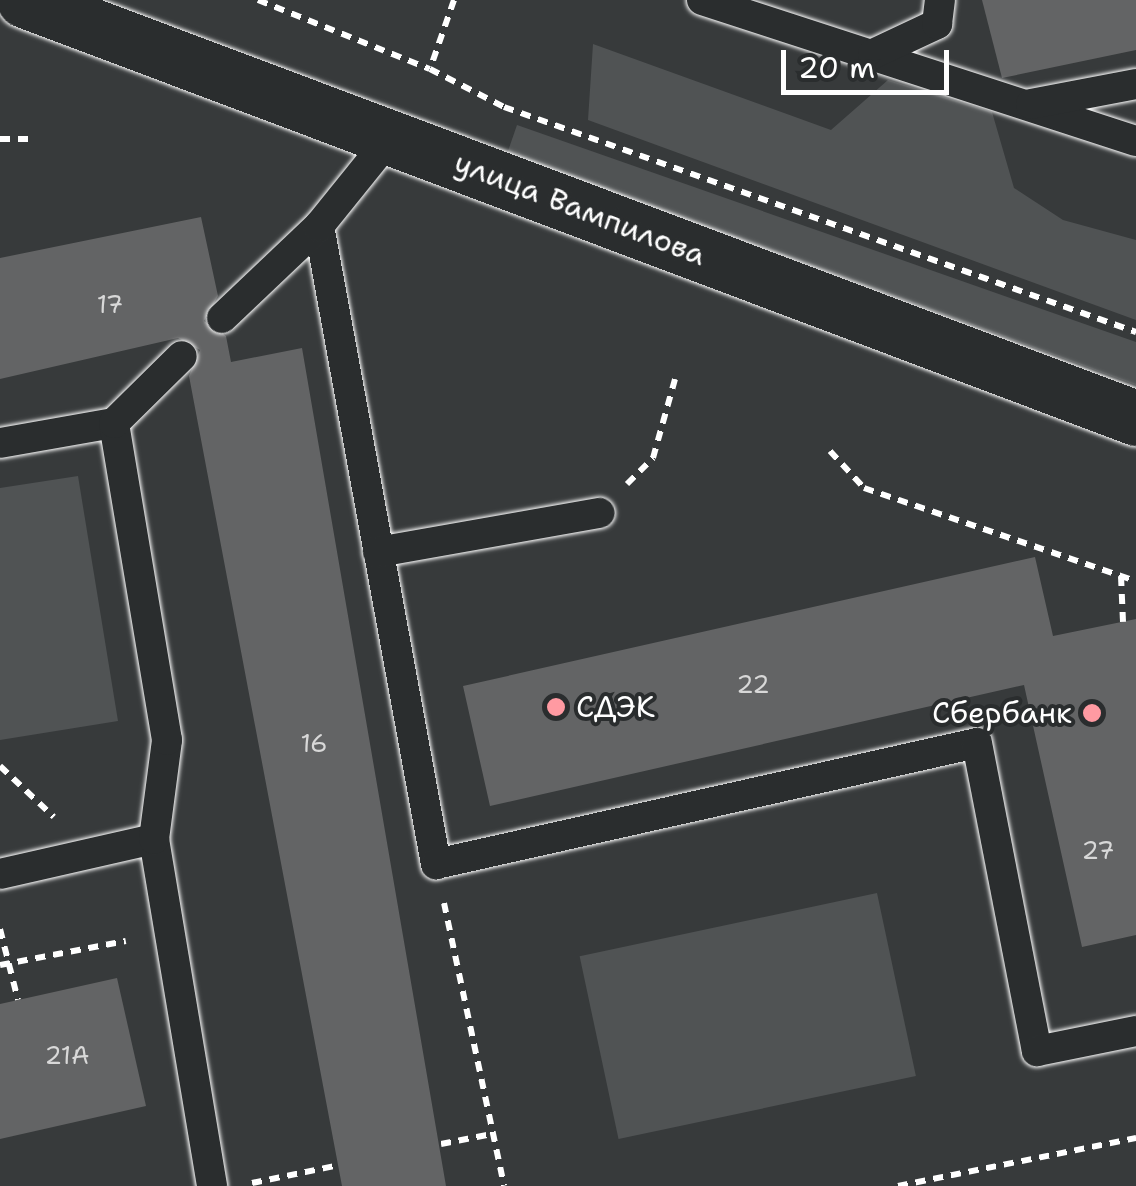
<!DOCTYPE html>
<meta charset="utf-8">
<style>
body{margin:0}
#map{position:relative;width:1136px;height:1186px;overflow:hidden;background:#373a3b;font-family:"Shantell Sans",sans-serif}
div>[style]{position:absolute}
.green>*{inset:0;background:#505354;transform-origin:0 0}
.building>*{inset:0;background:#636465}
.path>*{height:6px;margin-top:-3px;transform-origin:0;background:repeating-linear-gradient(90deg,#fff 0 10px,transparent 0 18px)}
.roads{filter:drop-shadow(0 0 2px #fff) drop-shadow(0 0 2px #fff)}
.lane>*{height:30px;margin:-15px;padding:0 15px;transform-origin:15px;border-radius:15px;background:#2a2d2e}
.secondary>*{height:55px;margin:-27.5px;padding:0 27.5px;transform-origin:27.5px;border-radius:27.5px;background:#2a2d2e}
.dots>*{width:28px;height:28px;translate:-50% -50%;box-sizing:border-box;border:5px solid #2a2d2e;border-radius:50%}
span{translate:-50% -50%;white-space:nowrap;text-align:center;line-height:1.15;-webkit-text-stroke:8px #2a2d2e;paint-order:stroke}
.number-label{font-size:25px;color:#d8d8d8}
.number-label span{-webkit-text-stroke-width:0}
.street-label{font-size:30px;color:#fff}
.poi-label{font-size:30px;color:#fff}
.left{translate:0 -50%;text-align:left}
.right{translate:-100% -50%;text-align:right}
.scale{position:absolute;left:781px;top:50px;width:168px;height:45px;box-sizing:border-box;border:5px solid #fff;border-top:0;padding-left:12px;font-size:30px;line-height:35px;white-space:nowrap;color:#fff;-webkit-text-stroke:8px #2a2d2e;paint-order:stroke}
</style>
<div id="map">
<div class="green">
<div style="clip-path:polygon(593px 44px,831px 130px,888px 80px,992px 112px,1014px 188px,1063px 220px,1136px 240px,1136px 320px,588px 120px)"></div>
<div style="clip-path:polygon(517px 125px,1136px 342px,1136px 385px,507px 154px)"></div>
<div style="clip-path:polygon(78px 476px,118px 721px,0 740px,0 488px)"></div>
<div style="left:877px;top:893px;width:187px;height:304px;rotate:78deg"></div>
</div>
<div class="building">
<div style="clip-path:polygon(982px 0,1136px 0,1136px 50px,1002px 78px)"></div>
<div style="clip-path:polygon(201px 217px,218px 296px,204px 321px,226px 336px,231px 362px,302px 348px,446px 1186px,342px 1186px,189px 376px,200px 350px,178px 338px,0 379px,0 258px)"></div>
<div style="clip-path:polygon(1035px 557px,1053px 636px,1136px 619px,1136px 935px,1082px 947px,1024px 685px,490px 806px,463px 686px)"></div>
<div style="clip-path:polygon(117px 978px,146px 1106px,0 1139px,0 1004px)"></div>
</div>
<div class="path">
<div style="left:258px;top:0;width:185px;rotate:21.9deg"></div>
<div style="left:454px;top:0;width:73px;rotate:109.2deg"></div>
<div style="left:430px;top:69px;width:83px;rotate:27.2deg"></div>
<div style="left:504px;top:107px;width:671px;rotate:19.6deg"></div>
<div style="left:0;top:139px;width:30px"></div>
<div style="left:830px;top:451px;width:50px;rotate:47.4deg"></div>
<div style="left:864px;top:488px;width:287px;rotate:18.9deg"></div>
<div style="left:627px;top:484px;width:37px;rotate:-45deg"></div>
<div style="left:653px;top:458px;width:82px;rotate:-74.4deg"></div>
<div style="left:1121px;top:576px;width:46px;rotate:87.5deg"></div>
<div style="left:0;top:766px;width:74px;rotate:43.4deg"></div>
<div style="left:444px;top:903px;width:289px;rotate:78deg"></div>
<div style="left:0;top:929px;width:73px;rotate:75.8deg"></div>
<div style="left:0;top:965px;width:128px;rotate:-10.8deg"></div>
<div style="left:441px;top:1144px;width:52px;rotate:-11.1deg"></div>
<div style="left:252px;top:1183px;width:85px;rotate:-11.6deg"></div>
<div style="left:898px;top:1186px;width:243px;rotate:-11.4deg"></div>
</div>
<div class="roads">
<div class="lane">
<div style="left:702px;top:0;width:456px;rotate:18deg"></div>
<div style="left:873px;top:54px;width:71px;rotate:-25.1deg"></div>
<div style="left:937px;top:24px;width:24px;rotate:-83deg"></div>
<div style="left:1031px;top:104px;width:107px;rotate:-10.8deg"></div>
<div style="left:319px;top:226px;width:649px;rotate:79.61deg"></div>
<div style="left:436px;top:864px;width:554px;rotate:-12.61deg"></div>
<div style="left:977px;top:743px;width:314px;rotate:79deg"></div>
<div style="left:1037px;top:1051px;width:101px;rotate:-11.4deg"></div>
<div style="left:222px;top:318px;width:134px;rotate:-43.5deg"></div>
<div style="left:319px;top:226px;width:113px;rotate:-51.1deg"></div>
<div style="left:0;top:443px;width:116px;rotate:-10deg"></div>
<div style="left:378px;top:552px;width:225px;rotate:-10deg"></div>
<div style="left:154px;top:839px;width:352px;rotate:80.5deg"></div>
<div style="left:0;top:874px;width:158px;rotate:-12.8deg"></div>
<div style="left:154px;top:839px;width:100px;rotate:-82.5deg"></div>
<div style="left:167px;top:740px;width:321px;rotate:-99.5deg"></div>
<div style="left:114px;top:423px;width:95px;rotate:-44.6deg"></div>
</div>
<div class="secondary">
<div style="left:24px;top:0;width:1188px;rotate:20.6deg"></div>
</div>
</div>
<div class="dots">
<div style="left:556px;top:707px;background:#ff9aa2"></div>
<div style="left:1092px;top:713px;background:#ff9aa2"></div>
</div>
<div class="number-label">
<span style="left:110px;top:304px">17</span>
<span style="left:753px;top:684px">22</span>
<span style="left:314px;top:743px">16</span>
<span style="left:1098px;top:850px">27</span>
<span style="left:67px;top:1055px">21А</span>
</div>
<div class="street-label">
<span style="left:580px;top:209px;rotate:21deg">улица Вампилова</span>
</div>
<div class="poi-label">
<span class="left" style="left:576px;top:707px">СДЭК</span>
<span class="right" style="left:1072px;top:713px">Сбербанк</span>
</div>
<div class="scale">20 m</div>
</div>
